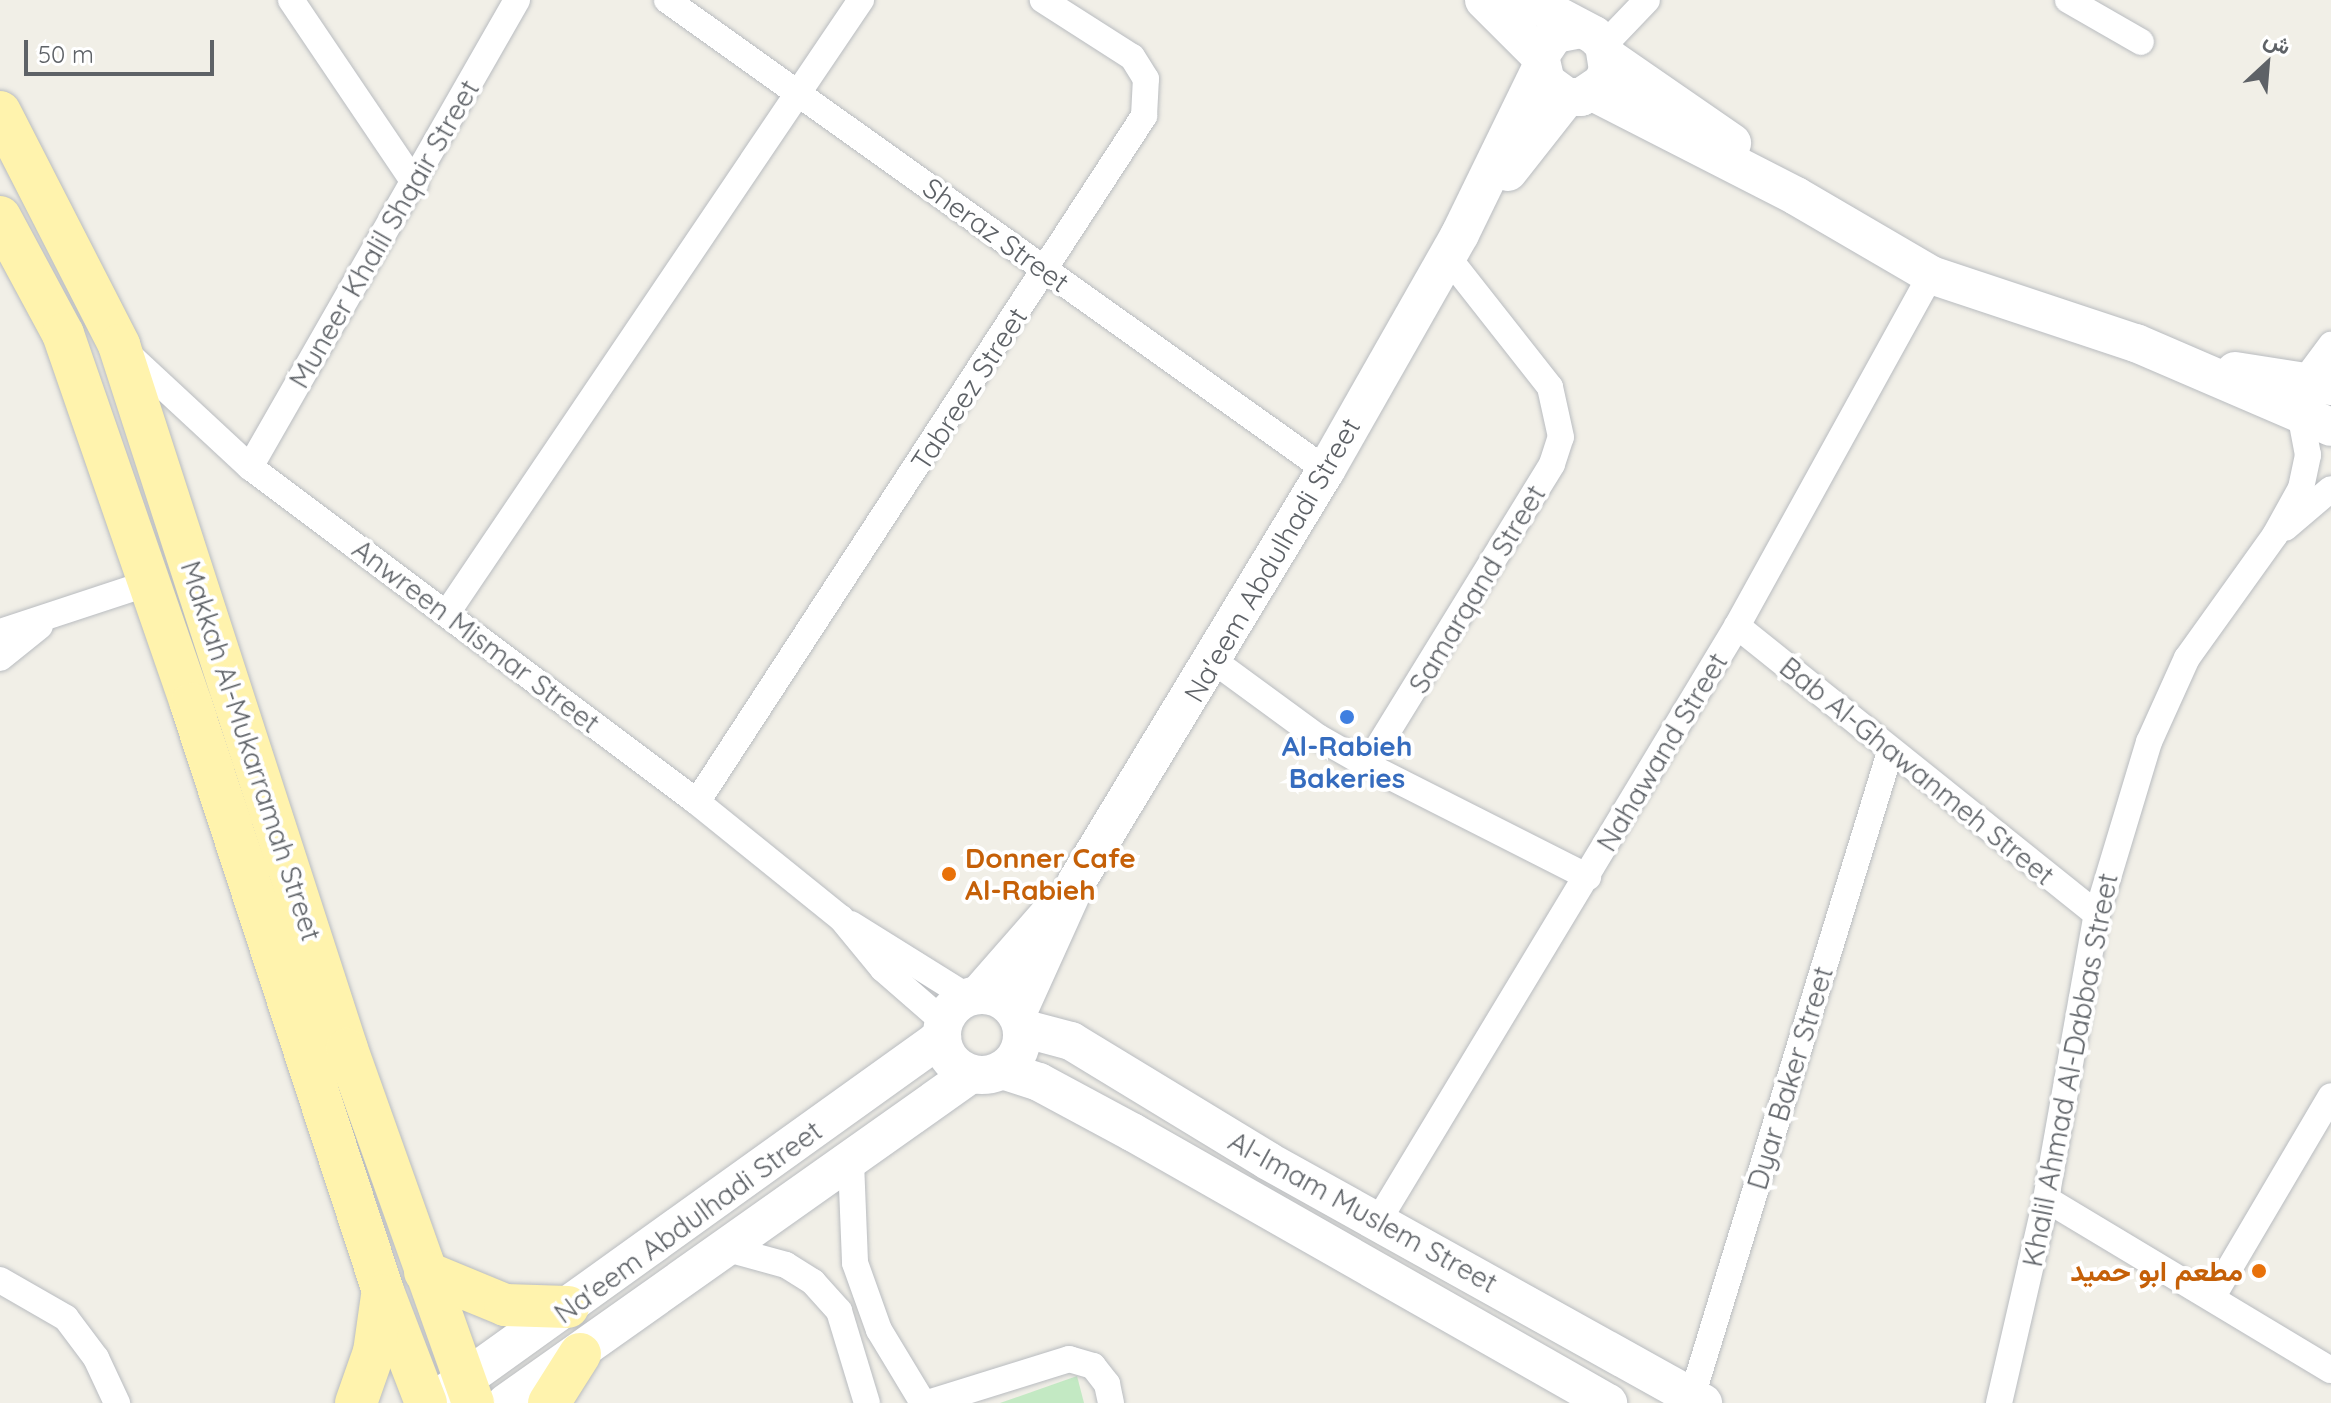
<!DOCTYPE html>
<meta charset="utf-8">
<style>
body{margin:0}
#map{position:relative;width:2331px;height:1403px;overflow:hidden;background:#f1efe7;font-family:Quicksand,Vazirmatn,sans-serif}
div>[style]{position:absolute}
.green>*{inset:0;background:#c3e9c3}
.roads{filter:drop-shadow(0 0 2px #b9bcc0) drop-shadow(0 0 2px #b9bcc0)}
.street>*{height:26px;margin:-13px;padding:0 13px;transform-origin:13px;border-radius:13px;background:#fff}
.secondary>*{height:38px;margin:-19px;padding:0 19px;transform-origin:19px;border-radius:19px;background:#fff}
.secondary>.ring{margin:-19px;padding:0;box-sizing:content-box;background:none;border:38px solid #fff;border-radius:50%}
.primary>*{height:42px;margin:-21px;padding:0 21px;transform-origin:21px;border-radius:21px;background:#fff3ad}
.dots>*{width:22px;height:22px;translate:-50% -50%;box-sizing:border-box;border:4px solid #fff;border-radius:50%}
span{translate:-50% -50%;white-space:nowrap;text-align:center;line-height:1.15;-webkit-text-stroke:8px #fff;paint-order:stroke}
.street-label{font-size:28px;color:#5e6267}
.shop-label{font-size:28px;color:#366cbe;font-weight:700}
.food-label{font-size:28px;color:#c56008;font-weight:700}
.left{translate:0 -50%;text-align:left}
.right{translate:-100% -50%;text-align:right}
.north{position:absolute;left:2227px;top:24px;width:80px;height:80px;-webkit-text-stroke:6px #fff;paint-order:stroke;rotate:26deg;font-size:22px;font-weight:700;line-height:32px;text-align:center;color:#5e6267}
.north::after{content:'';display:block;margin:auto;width:28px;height:36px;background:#5e6267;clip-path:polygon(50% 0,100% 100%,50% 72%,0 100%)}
.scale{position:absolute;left:24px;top:40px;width:190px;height:36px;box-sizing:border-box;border:4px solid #5e6267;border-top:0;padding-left:10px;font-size:24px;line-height:28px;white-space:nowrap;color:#5e6267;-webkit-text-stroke:6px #fff;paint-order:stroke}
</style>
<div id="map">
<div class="green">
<div style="clip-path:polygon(1077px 1376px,1084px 1403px,1000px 1403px)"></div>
</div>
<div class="roads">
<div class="street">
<div style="left:291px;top:0;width:222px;rotate:56deg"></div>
<div style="left:667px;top:0;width:809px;rotate:35.5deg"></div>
<div style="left:2068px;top:0;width:84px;rotate:29.9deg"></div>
<div style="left:1604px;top:45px;width:62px;rotate:-46.3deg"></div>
<div style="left:125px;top:351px;width:171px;rotate:42.9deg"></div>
<div style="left:250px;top:467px;width:559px;rotate:36.85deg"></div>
<div style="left:697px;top:802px;width:185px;rotate:38.9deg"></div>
<div style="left:841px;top:918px;width:66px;rotate:50.5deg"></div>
<div style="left:883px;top:969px;width:81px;rotate:41deg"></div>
<div style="left:2305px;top:380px;width:44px;rotate:-53.4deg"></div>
<div style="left:250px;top:467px;width:538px;rotate:-60.24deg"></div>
<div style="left:2285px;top:528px;width:60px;rotate:-40.3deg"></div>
<div style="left:447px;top:613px;width:740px;rotate:-55.97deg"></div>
<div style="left:1737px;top:626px;width:461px;rotate:38.7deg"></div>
<div style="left:0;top:632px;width:157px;rotate:-18.2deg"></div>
<div style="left:0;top:658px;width:51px;rotate:-38.7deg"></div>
<div style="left:1214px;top:661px;width:129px;rotate:36.2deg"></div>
<div style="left:1318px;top:737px;width:56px;rotate:29.7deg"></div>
<div style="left:1367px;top:765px;width:353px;rotate:-58.4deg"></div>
<div style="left:1552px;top:464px;width:28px;rotate:-72deg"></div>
<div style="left:1561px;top:437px;width:51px;rotate:-102.4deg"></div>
<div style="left:1550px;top:387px;width:167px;rotate:-128.2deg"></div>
<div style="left:1367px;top:765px;width:248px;rotate:26.9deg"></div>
<div style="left:697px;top:802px;width:819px;rotate:-56.91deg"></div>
<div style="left:1144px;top:116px;width:37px;rotate:-87deg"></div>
<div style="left:1146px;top:79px;width:26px;rotate:-122deg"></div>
<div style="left:1132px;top:57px;width:106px;rotate:-147.4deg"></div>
<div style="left:851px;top:924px;width:138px;rotate:32deg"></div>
<div style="left:851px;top:1162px;width:101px;rotate:87.7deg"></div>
<div style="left:855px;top:1263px;width:71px;rotate:70.3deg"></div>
<div style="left:879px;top:1330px;width:85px;rotate:58.9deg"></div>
<div style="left:2046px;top:1199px;width:332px;rotate:31deg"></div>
<div style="left:1378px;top:1221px;width:695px;rotate:-58.89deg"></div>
<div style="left:1737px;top:626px;width:401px;rotate:-61.1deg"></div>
<div style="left:724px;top:1248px;width:64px;rotate:15.3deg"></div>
<div style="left:786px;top:1265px;width:32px;rotate:32deg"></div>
<div style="left:813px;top:1282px;width:39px;rotate:48deg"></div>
<div style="left:839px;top:1311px;width:96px;rotate:73.1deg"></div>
<div style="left:0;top:1280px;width:76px;rotate:29.9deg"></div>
<div style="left:66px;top:1318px;width:50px;rotate:53.1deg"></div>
<div style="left:96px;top:1358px;width:50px;rotate:65deg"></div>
<div style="left:2212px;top:1298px;width:234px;rotate:-59.5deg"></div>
<div style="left:928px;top:1403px;width:148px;rotate:-17.3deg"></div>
<div style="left:1069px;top:1359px;width:25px;rotate:16deg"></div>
<div style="left:1093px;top:1366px;width:23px;rotate:52deg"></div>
<div style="left:1107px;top:1384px;width:19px;rotate:78deg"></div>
<div style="left:1690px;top:1403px;width:681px;rotate:-72.92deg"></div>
<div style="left:1999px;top:1403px;width:209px;rotate:-77deg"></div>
<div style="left:2046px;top:1199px;width:290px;rotate:-79.9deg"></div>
<div style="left:2097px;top:914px;width:180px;rotate:-73.2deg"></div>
<div style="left:2149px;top:742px;width:92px;rotate:-65.7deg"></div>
<div style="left:2187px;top:658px;width:151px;rotate:-54.4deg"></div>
<div style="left:2275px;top:535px;width:54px;rotate:-61deg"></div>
<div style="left:2301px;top:488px;width:34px;rotate:-78deg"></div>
<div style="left:2308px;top:455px;width:43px;rotate:-100.8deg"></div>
</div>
<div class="secondary">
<div style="left:1484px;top:0;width:79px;rotate:45deg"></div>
<div style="left:1528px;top:0;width:75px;rotate:27.9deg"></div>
<div style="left:1594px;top:35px;width:14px;rotate:45deg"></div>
<div style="left:1604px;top:45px;width:26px;rotate:81deg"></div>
<div style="left:1608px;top:71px;width:13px;rotate:117deg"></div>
<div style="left:1602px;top:83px;width:25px;rotate:146deg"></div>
<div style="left:1581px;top:97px;width:14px;rotate:180deg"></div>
<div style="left:1567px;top:97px;width:26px;rotate:-144deg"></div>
<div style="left:1546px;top:82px;width:27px;rotate:-103deg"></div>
<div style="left:1540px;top:56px;width:27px;rotate:-56deg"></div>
<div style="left:1555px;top:34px;width:26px;rotate:-11deg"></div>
<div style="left:1608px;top:57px;width:151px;rotate:34.7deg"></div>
<div style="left:1593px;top:92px;width:228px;rotate:27.1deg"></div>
<div style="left:1796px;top:196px;width:156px;rotate:30.3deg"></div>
<div style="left:1931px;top:275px;width:216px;rotate:18.4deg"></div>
<div style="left:2136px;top:343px;width:212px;rotate:23.3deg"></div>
<div style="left:1508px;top:172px;width:95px;rotate:-51.8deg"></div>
<div style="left:2235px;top:371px;width:97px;rotate:8.9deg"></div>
<div style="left:979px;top:994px;width:106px;rotate:-48.8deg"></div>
<div class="ring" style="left:942px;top:995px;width:42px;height:42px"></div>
<div style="left:1017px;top:1014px;width:146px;rotate:-65.7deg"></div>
<div style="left:1077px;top:881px;width:481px;rotate:-58.8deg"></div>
<div style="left:1326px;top:470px;width:271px;rotate:-60.4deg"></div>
<div style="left:1460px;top:234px;width:182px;rotate:-64deg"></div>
<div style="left:1022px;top:1028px;width:51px;rotate:14.9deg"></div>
<div style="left:1071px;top:1041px;width:231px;rotate:31.3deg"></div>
<div style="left:1268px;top:1161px;width:498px;rotate:29.1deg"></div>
<div style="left:1002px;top:1070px;width:39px;rotate:18deg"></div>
<div style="left:1039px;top:1082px;width:106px;rotate:28.3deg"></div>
<div style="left:1132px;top:1132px;width:548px;rotate:29.65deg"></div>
<div style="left:440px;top:1397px;width:618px;rotate:-35.65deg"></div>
<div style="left:506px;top:1403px;width:570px;rotate:-35.28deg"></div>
</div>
<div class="primary">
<div style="left:0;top:112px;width:262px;rotate:62.9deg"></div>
<div style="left:119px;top:345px;width:740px;rotate:72.05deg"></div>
<div style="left:347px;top:1049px;width:376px;rotate:70.4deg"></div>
<div style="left:0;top:217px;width:133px;rotate:61.7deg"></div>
<div style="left:63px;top:334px;width:392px;rotate:70.9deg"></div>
<div style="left:191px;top:704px;width:618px;rotate:71.89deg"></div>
<div style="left:383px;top:1291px;width:120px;rotate:69deg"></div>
<div style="left:425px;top:1272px;width:87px;rotate:22.4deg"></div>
<div style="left:505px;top:1305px;width:63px;rotate:1.8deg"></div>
<div style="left:356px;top:1403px;width:54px;rotate:-70.6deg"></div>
<div style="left:374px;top:1352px;width:57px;rotate:-81.9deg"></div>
<div style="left:549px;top:1403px;width:58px;rotate:-57.7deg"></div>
</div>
</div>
<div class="dots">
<div style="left:1347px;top:717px;background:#3f7fe0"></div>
<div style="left:949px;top:874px;background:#e8710a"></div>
<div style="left:2259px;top:1271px;background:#e8710a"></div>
</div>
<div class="street-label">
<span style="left:384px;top:234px;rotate:-60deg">Muneer Khalil Shqair Street</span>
<span style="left:996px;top:235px;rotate:36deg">Sheraz Street</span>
<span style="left:969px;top:389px;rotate:-57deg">Tabreez Street</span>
<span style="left:1272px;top:560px;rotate:-60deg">Na'eem Abdulhadi Street</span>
<span style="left:1477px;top:589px;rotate:-59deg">Samarqand Street</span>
<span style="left:476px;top:636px;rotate:37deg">Anwreen Mismar Street</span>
<span style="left:251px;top:751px;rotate:72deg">Makkah Al-Mukarramah Street</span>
<span style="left:1662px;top:752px;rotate:-59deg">Nahawand Street</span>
<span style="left:1917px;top:771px;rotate:39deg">Bab Al-Ghawanmeh Street</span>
<span style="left:2070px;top:1070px;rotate:-79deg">Khalil Ahmad Al-Dabbas Street</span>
<span style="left:1790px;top:1078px;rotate:-73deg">Dyar Baker Street</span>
<span style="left:1363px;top:1212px;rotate:29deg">Al-Imam Muslem Street</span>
<span style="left:688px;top:1222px;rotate:-36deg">Na'eem Abdulhadi Street</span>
</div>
<div class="shop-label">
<span style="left:1347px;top:762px">Al-Rabieh<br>Bakeries</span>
</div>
<div class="food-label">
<span class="left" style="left:965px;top:874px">Donner Cafe<br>Al-Rabieh</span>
<span class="right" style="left:2243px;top:1271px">مطعم ابو حميد</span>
</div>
<div class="north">ش</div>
<div class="scale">50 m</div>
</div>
